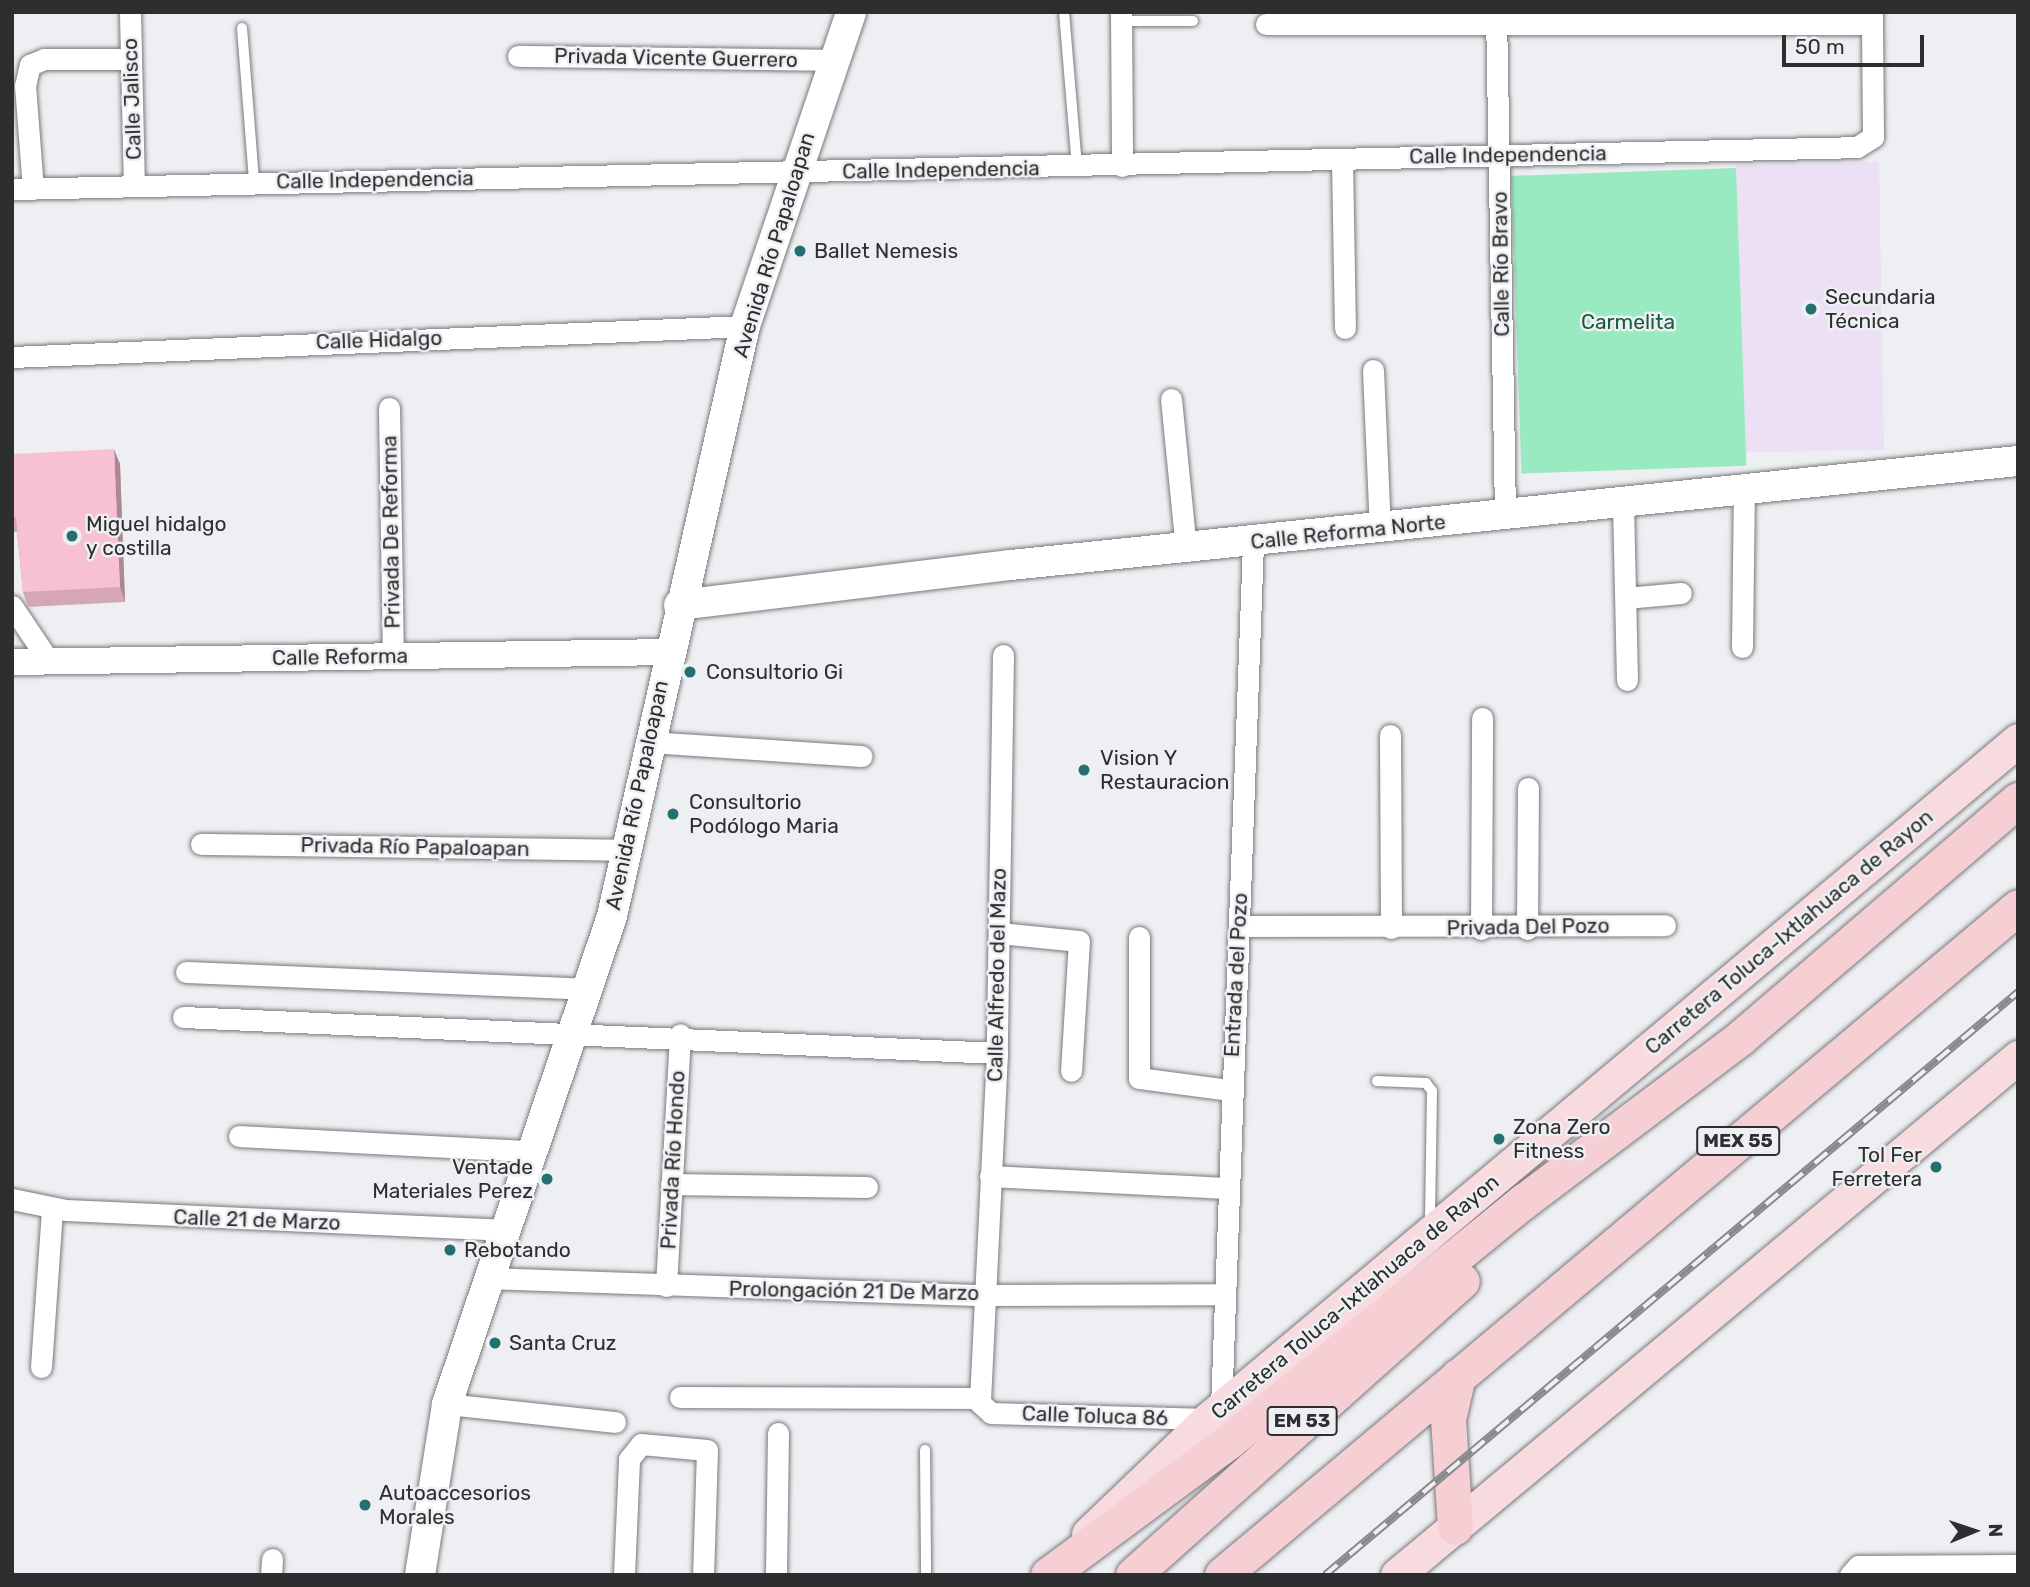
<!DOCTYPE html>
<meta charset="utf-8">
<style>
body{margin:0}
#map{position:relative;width:2030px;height:1587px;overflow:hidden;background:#eeeff2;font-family:Rubik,sans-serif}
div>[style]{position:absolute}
.education>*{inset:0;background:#ece0f4;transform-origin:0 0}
.green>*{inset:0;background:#9aeac1;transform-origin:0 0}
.roads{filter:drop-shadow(0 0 2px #78797b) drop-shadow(0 0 2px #78797b)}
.service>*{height:10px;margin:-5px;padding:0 5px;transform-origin:5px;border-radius:5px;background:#fff}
.minor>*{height:21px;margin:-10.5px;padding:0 10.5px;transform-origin:10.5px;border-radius:10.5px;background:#fff}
.tertiary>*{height:26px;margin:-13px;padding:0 13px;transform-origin:13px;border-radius:13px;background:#fff}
.secondary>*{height:30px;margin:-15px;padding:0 15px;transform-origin:15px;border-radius:15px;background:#fff}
.primary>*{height:33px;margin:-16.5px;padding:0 16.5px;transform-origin:16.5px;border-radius:16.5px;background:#f8dbdf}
.trunk>*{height:35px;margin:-17.5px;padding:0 17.5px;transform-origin:17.5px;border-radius:17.5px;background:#f6cfd4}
.rail>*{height:8px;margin-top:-4px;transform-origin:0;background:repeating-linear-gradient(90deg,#eeeff2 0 16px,#88898b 0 32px);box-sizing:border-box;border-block:2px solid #88898b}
.wall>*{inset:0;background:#d5a6b5}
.shaded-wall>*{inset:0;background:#ae8794}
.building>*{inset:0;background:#f8c1d3}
.dots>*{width:19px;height:19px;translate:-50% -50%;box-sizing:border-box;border:4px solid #eeeff2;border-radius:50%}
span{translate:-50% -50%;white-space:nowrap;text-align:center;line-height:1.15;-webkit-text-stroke:5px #eeeff2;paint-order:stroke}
.shield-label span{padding:2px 5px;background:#eeeff2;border:2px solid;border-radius:5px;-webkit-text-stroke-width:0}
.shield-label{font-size:19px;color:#2d2e2f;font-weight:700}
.street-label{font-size:21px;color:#2d2e2f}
.poi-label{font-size:21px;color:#2d2e2f}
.left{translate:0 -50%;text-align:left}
.right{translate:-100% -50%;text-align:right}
.park-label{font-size:21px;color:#145c3f}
.frame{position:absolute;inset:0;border:14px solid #2d2e2f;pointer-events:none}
.north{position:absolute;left:1939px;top:1496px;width:70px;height:70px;-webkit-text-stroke:5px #eeeff2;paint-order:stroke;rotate:88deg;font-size:19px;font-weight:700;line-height:28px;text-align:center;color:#2d2e2f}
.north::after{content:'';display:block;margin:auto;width:24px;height:32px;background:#2d2e2f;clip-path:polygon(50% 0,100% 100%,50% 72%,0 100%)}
.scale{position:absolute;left:1782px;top:35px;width:142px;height:32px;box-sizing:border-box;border:4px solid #2d2e2f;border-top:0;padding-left:9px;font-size:21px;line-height:24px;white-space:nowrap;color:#2d2e2f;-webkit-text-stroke:5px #eeeff2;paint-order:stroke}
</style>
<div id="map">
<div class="education">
<div style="left:1879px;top:162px;width:288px;height:143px;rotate:89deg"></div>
</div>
<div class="green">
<div style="left:1736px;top:168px;width:298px;height:225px;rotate:88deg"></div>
</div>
<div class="roads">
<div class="service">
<div style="left:1064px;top:12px;width:157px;rotate:85.2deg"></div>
<div style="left:1121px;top:21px;width:72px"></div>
<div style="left:242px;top:28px;width:154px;rotate:85.5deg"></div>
<div style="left:1377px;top:1081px;width:49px;rotate:2.3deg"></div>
<div style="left:1426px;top:1083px;width:10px;rotate:53deg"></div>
<div style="left:1432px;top:1091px;width:134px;rotate:90.9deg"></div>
<div style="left:925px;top:1450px;width:125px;rotate:89.5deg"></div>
</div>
<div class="minor">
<div style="left:130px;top:12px;width:173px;rotate:88.7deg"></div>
<div style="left:1121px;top:12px;width:154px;rotate:89.6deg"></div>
<div style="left:1496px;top:12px;width:503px;rotate:88.97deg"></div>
<div style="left:1266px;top:24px;width:606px"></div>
<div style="left:518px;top:56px;width:316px;rotate:0.7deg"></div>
<div style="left:1342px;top:160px;width:168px;rotate:89deg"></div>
<div style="left:12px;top:189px;width:1845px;rotate:-1.3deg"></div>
<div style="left:1857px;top:147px;width:19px;rotate:-32deg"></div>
<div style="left:1873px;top:137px;width:125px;rotate:-90.5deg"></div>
<div style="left:33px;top:189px;width:103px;rotate:-94.4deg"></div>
<div style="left:25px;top:86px;width:22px;rotate:-77deg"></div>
<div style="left:30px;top:65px;width:15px;rotate:-23deg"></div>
<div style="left:44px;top:59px;width:86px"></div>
<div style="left:12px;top:357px;width:734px;rotate:-2.42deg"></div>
<div style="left:1373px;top:370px;width:160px;rotate:87.5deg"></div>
<div style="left:1171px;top:399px;width:150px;rotate:84.3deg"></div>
<div style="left:389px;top:408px;width:248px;rotate:89.1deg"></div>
<div style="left:1623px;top:504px;width:176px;rotate:88.7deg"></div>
<div style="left:1626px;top:598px;width:55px;rotate:-5.2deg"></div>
<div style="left:12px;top:606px;width:66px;rotate:56.1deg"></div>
<div style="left:1742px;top:647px;width:156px;rotate:-89.3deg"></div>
<div style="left:1003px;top:655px;width:398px;rotate:90.9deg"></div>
<div style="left:997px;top:1053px;width:350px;rotate:92.8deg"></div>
<div style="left:980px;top:1403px;width:15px;rotate:42deg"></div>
<div style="left:991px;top:1413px;width:217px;rotate:1.6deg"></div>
<div style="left:1390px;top:735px;width:193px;rotate:89.7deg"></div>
<div style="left:649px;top:742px;width:213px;rotate:3.8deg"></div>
<div style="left:201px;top:844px;width:428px;rotate:0.8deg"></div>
<div style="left:1240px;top:926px;width:425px;rotate:-0.1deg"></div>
<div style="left:1481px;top:929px;width:211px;rotate:-89.7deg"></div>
<div style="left:1527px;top:929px;width:141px;rotate:-89.6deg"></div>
<div style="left:1000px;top:933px;width:79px;rotate:5.8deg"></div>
<div style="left:1079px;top:941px;width:130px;rotate:93.5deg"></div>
<div style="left:1139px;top:937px;width:141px;rotate:90deg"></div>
<div style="left:1139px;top:1078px;width:91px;rotate:7.6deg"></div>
<div style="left:186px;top:972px;width:402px;rotate:2.4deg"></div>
<div style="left:183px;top:1017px;width:815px;rotate:2.53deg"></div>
<div style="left:239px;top:1136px;width:291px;rotate:3deg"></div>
<div style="left:990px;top:1176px;width:236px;rotate:2.9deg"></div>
<div style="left:671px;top:1184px;width:196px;rotate:0.9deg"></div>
<div style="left:12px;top:1199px;width:55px;rotate:11.5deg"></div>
<div style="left:66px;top:1210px;width:437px;rotate:2.6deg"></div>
<div style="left:487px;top:1278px;width:496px;rotate:2deg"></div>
<div style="left:983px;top:1295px;width:238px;rotate:-0.2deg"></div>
<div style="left:666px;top:1286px;width:252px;rotate:-86.8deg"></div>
<div style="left:41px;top:1367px;width:159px;rotate:-86deg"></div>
<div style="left:680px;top:1397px;width:300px;rotate:0.2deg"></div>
<div style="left:447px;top:1404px;width:169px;rotate:6.1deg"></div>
<div style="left:1221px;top:1408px;width:867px;rotate:-87.88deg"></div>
<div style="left:271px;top:1575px;width:16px;rotate:-86deg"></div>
<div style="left:624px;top:1575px;width:116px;rotate:-87.5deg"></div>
<div style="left:629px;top:1459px;width:19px;rotate:-51deg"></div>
<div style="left:641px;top:1444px;width:66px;rotate:5.2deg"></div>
<div style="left:707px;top:1450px;width:125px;rotate:91.8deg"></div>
<div style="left:776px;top:1575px;width:142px;rotate:-89.2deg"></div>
<div style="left:1850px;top:1575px;width:12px;rotate:-48deg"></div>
<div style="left:1858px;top:1566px;width:160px;rotate:-0.4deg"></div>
</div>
<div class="tertiary">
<div style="left:12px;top:662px;width:655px;rotate:-0.87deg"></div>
</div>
<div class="secondary">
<div style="left:679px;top:605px;width:334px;rotate:-6.9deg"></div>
<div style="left:1011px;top:565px;width:1012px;rotate:-5.9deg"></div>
<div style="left:420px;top:1575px;width:173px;rotate:-81deg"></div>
<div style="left:447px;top:1404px;width:515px;rotate:-71.32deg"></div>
<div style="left:612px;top:916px;width:605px;rotate:-77.3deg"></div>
<div style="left:745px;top:326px;width:331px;rotate:-71.3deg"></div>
</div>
<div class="primary">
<div style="left:1088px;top:1534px;width:166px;rotate:-43.8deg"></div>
<div style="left:1208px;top:1419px;width:1057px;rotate:-39.97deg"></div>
<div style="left:1397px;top:1575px;width:809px;rotate:-39.83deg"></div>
</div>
<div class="trunk">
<div style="left:1455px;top:1527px;width:108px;rotate:-93.7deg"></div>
<div style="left:1448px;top:1419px;width:44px;rotate:-76.9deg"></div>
<div style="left:1048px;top:1575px;width:224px;rotate:-36.5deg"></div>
<div style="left:1228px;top:1442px;width:382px;rotate:-39.2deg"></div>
<div style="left:1524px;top:1201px;width:271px;rotate:-37deg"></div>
<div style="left:1740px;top:1038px;width:366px;rotate:-40.6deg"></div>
<div style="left:1133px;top:1575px;width:441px;rotate:-41.8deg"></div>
<div style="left:1222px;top:1575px;width:1039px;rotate:-40deg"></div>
</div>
</div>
<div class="rail">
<div style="left:1325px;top:1575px;width:906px;rotate:-40.07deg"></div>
</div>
<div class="wall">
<div style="clip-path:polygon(12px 454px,120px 464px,125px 602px,28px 607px,23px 592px,17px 532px,12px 532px)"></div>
</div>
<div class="shaded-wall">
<div style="clip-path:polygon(114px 449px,120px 464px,125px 602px,120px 587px)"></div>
</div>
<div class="building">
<div style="clip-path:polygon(114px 449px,120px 587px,23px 592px,16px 517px,12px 517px,12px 454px)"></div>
</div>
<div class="dots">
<div style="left:800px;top:251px;background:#246f6f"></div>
<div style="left:1811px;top:309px;background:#246f6f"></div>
<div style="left:72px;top:536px;background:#246f6f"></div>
<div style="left:690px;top:672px;background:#246f6f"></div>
<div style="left:1084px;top:770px;background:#246f6f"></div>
<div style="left:673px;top:814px;background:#246f6f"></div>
<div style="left:1499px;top:1139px;background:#246f6f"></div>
<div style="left:1936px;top:1167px;background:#246f6f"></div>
<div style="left:547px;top:1179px;background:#246f6f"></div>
<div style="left:450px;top:1250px;background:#246f6f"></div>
<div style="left:495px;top:1343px;background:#246f6f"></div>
<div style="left:365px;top:1505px;background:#246f6f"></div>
</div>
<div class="shield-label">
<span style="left:1738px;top:1141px">MEX 55</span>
<span style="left:1302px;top:1421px">EM 53</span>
</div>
<div class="street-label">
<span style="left:676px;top:58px;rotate:1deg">Privada Vicente Guerrero</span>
<span style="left:132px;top:99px;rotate:-92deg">Calle Jalisco</span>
<span style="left:1508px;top:155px;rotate:-1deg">Calle Independencia</span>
<span style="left:941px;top:170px;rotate:-1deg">Calle Independencia</span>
<span style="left:375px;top:180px;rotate:-1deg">Calle Independencia</span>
<span style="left:774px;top:245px;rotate:-73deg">Avenida Río Papaloapan</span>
<span style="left:1501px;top:264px;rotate:-91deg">Calle Río Bravo</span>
<span style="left:379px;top:340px;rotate:-2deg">Calle Hidalgo</span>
<span style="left:391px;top:532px;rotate:-91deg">Privada De Reforma</span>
<span style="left:1348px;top:532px;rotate:-6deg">Calle Reforma Norte</span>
<span style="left:340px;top:657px;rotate:-1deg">Calle Reforma</span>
<span style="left:637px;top:795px;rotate:-78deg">Avenida Río Papaloapan</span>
<span style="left:415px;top:847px;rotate:1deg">Privada Río Papaloapan</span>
<span style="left:1528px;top:927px;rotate:-1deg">Privada Del Pozo</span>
<span style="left:1789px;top:932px;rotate:-40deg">Carretera Toluca-Ixtlahuaca de Rayon</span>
<span style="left:997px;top:975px;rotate:-89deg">Calle Alfredo del Mazo</span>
<span style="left:1236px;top:975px;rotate:-87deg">Entrada del Pozo</span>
<span style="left:673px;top:1160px;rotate:-87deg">Privada Río Hondo</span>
<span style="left:257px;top:1220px;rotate:2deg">Calle 21 de Marzo</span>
<span style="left:854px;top:1291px;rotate:1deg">Prolongación 21 De Marzo</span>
<span style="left:1355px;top:1297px;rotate:-40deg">Carretera Toluca-Ixtlahuaca de Rayon</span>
<span style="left:1095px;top:1416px;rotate:2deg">Calle Toluca 86</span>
</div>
<div class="poi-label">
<span class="left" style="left:814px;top:251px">Ballet Nemesis</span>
<span class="left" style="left:1825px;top:309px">Secundaria<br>Técnica</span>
<span class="left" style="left:86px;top:536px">Miguel hidalgo<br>y costilla</span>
<span class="left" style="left:706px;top:672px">Consultorio Gi</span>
<span class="left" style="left:1100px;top:770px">Vision Y<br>Restauracion</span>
<span class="left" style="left:689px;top:814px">Consultorio<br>Podólogo Maria</span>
<span class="left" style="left:1513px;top:1139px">Zona Zero<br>Fitness</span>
<span class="right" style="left:1922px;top:1167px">Tol Fer<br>Ferretera</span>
<span class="right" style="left:533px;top:1179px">Ventade<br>Materiales Perez</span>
<span class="left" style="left:464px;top:1250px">Rebotando</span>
<span class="left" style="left:509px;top:1343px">Santa Cruz</span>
<span class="left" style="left:379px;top:1505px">Autoaccesorios<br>Morales</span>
</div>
<div class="park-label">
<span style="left:1628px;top:322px">Carmelita</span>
</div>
<div class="frame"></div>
<div class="north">N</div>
<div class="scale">50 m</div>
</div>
